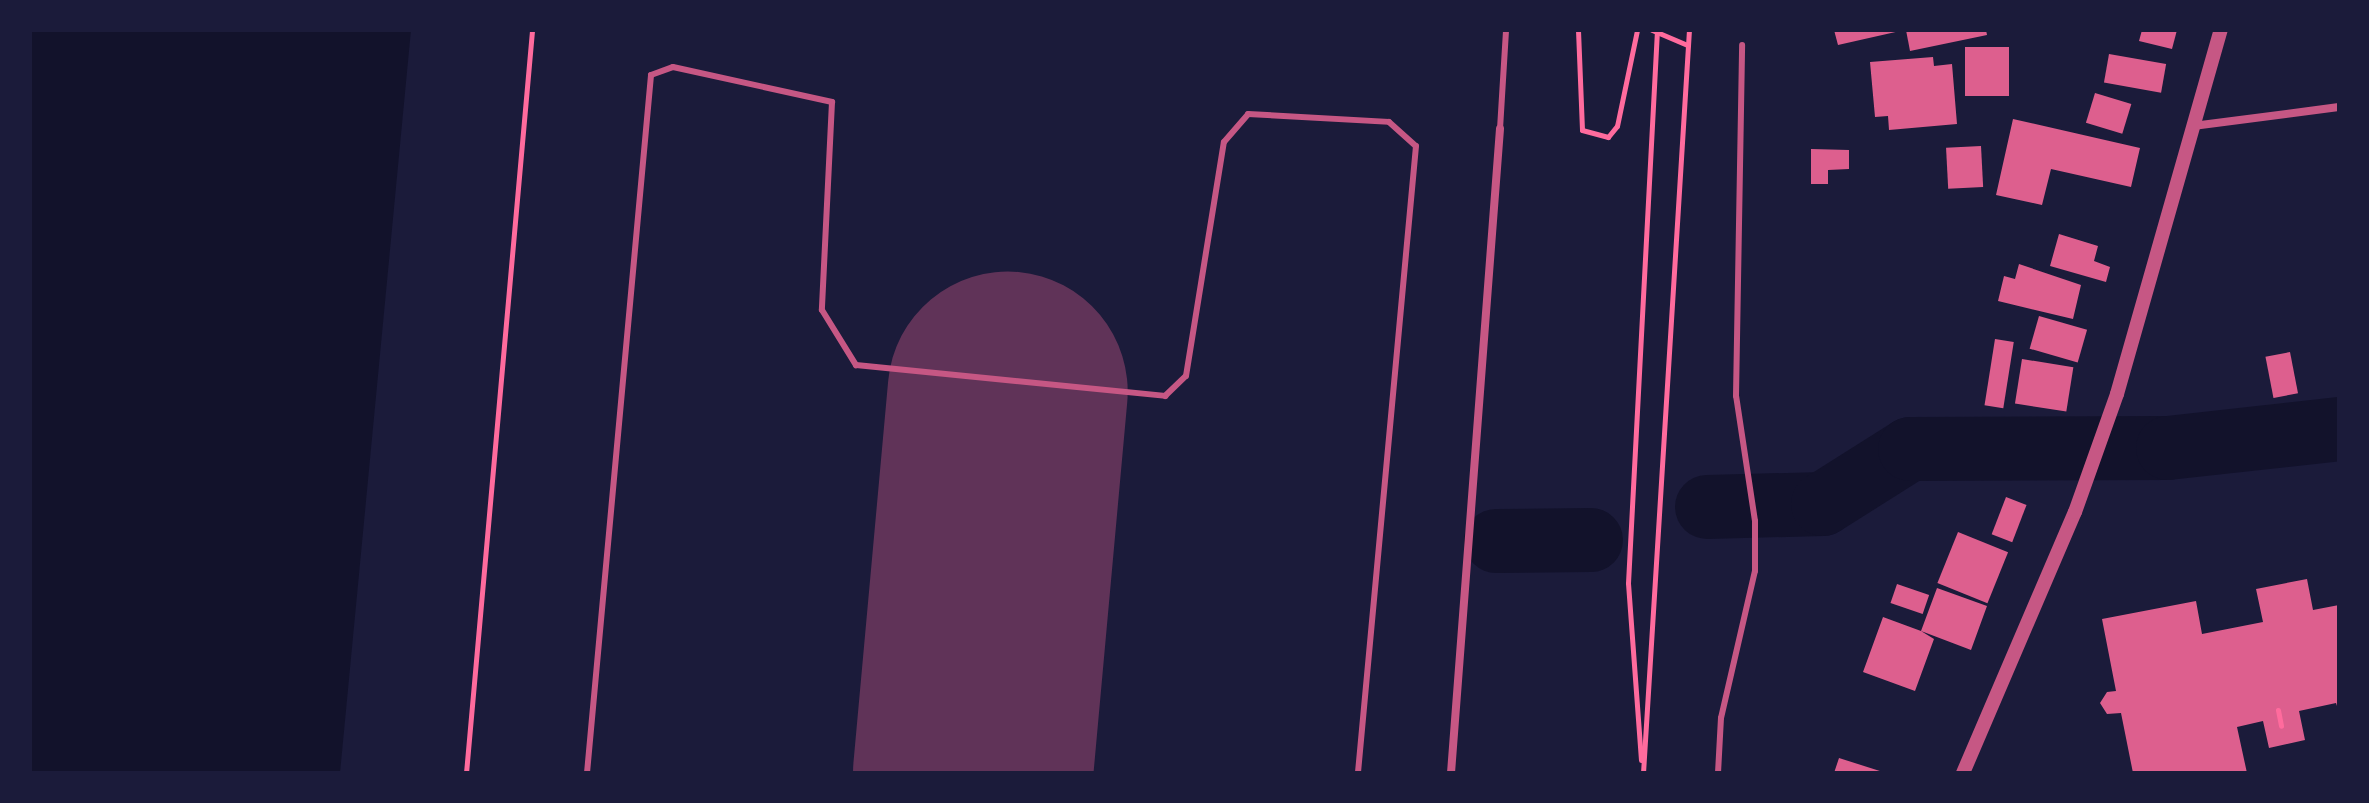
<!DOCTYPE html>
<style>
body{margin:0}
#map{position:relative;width:2369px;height:803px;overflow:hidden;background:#1b1b3a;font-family:"Source Sans 3",sans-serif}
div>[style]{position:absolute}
.water>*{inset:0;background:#12122b}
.river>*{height:64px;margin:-32px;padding:0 32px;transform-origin:32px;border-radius:32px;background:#12122b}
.runway>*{height:240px;margin:-120px;padding:0 120px;transform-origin:120px;border-radius:120px;background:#603358}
.building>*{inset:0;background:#dd5f8e;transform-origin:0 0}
.path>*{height:5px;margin:-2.5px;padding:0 2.5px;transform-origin:2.5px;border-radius:2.5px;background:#ff6b9d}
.service>*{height:6px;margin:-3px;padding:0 3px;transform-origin:3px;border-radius:3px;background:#c65784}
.minor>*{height:8px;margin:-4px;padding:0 4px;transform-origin:4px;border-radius:4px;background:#c65784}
.tertiary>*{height:14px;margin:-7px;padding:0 7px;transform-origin:7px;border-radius:7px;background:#c65784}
span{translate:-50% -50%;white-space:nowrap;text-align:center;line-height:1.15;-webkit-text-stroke:7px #1b1b3a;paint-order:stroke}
.frame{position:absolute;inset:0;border:32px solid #1b1b3a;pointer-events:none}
</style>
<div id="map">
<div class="water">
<div style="clip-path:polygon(30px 30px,411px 30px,340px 773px,30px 773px)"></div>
</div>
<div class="river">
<div style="left:1707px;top:507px;width:116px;rotate:-1.5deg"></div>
<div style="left:1823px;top:504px;width:103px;rotate:-32.3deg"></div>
<div style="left:1910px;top:449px;width:258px;rotate:-0.2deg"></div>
<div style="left:2168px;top:448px;width:172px;rotate:-6.3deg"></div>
<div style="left:1496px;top:541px;width:95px;rotate:-0.6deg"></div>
</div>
<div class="runway">
<div style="left:973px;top:773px;width:383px;rotate:-84.8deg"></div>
</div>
<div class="building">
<div style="clip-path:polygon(1834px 30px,1900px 30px,1900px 31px,1838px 45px)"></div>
<div style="clip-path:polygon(1906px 30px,1986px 30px,1987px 35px,1910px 51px)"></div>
<div style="clip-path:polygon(2142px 30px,2177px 30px,2172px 49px,2139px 41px)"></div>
<div style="left:1965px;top:47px;width:44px;height:49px"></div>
<div style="left:2109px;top:54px;width:58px;height:29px;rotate:10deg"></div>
<div style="clip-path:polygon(1933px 57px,1934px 66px,1952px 64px,1957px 124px,1889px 130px,1888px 116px,1875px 117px,1870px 62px)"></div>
<div style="left:2095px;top:93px;width:38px;height:31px;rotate:17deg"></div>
<div style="clip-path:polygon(2013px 119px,2140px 148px,2131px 187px,2051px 169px,2042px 205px,1996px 195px)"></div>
<div style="left:1981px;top:146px;width:41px;height:35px;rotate:87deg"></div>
<div style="clip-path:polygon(1811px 149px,1849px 150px,1849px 169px,1828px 170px,1828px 184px,1811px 184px)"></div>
<div style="clip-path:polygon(2059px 234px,2098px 246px,2094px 261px,2110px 267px,2106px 282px,2050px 266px)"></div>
<div style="clip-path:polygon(2019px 264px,2081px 285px,2073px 319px,1998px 301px,2004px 276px,2015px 279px)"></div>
<div style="left:2039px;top:316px;width:50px;height:34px;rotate:16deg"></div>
<div style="left:1995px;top:339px;width:19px;height:67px;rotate:9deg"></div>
<div style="left:2290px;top:352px;width:42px;height:25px;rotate:79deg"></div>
<div style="left:2022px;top:359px;width:52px;height:45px;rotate:9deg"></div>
<div style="left:2006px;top:497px;width:22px;height:40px;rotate:21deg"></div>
<div style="left:1958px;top:532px;width:54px;height:55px;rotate:22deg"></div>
<div style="clip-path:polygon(2307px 579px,2313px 610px,2339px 605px,2339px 712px,2336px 703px,2299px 711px,2305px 740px,2269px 748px,2263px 721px,2237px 727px,2247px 773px,2133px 773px,2121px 713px,2107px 714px,2100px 703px,2107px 692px,2116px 691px,2102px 619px,2196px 601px,2202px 634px,2263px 622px,2256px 589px)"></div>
<div style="left:1897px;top:584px;width:34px;height:20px;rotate:19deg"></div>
<div style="clip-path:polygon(1937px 588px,1987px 606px,1971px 650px,1921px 631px,1934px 639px,1915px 691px,1863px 672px,1883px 617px,1921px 631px)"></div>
<div style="clip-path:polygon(1839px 758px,1883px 772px,1883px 773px,1834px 773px)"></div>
</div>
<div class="path">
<div style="left:1578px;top:30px;width:100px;rotate:87.7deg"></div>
<div style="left:1582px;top:130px;width:27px;rotate:15deg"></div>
<div style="left:1608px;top:137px;width:14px;rotate:-51deg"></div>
<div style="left:1617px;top:126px;width:98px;rotate:-78.2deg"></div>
<div style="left:1652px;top:30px;width:39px;rotate:23deg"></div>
<div style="left:2278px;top:710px;width:16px;rotate:79deg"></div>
<div style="left:1641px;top:760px;width:177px;rotate:-94.2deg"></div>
<div style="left:1628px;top:583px;width:554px;rotate:-87deg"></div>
<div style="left:466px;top:773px;width:746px;rotate:-84.92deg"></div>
<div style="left:1643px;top:773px;width:744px;rotate:-86.46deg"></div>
</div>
<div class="service">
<div style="left:1500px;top:129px;width:99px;rotate:-86.5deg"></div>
<div style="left:587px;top:773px;width:701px;rotate:-84.76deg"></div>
<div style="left:651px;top:75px;width:23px;rotate:-20deg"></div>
<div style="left:673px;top:67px;width:163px;rotate:12.4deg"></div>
<div style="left:832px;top:102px;width:208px;rotate:92.8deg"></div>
<div style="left:822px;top:310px;width:65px;rotate:58.3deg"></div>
<div style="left:856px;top:365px;width:311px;rotate:5.7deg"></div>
<div style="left:1165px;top:396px;width:29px;rotate:-44deg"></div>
<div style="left:1186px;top:376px;width:237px;rotate:-80.8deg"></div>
<div style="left:1224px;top:142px;width:37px;rotate:-49deg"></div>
<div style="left:1248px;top:114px;width:141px;rotate:3.2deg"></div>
<div style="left:1389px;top:122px;width:36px;rotate:42deg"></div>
<div style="left:1416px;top:146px;width:630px;rotate:95.29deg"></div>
<div style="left:1718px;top:773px;width:55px;rotate:-86.9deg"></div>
<div style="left:1721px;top:718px;width:151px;rotate:-77deg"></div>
<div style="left:1755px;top:571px;width:50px;rotate:-90deg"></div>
<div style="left:1755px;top:521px;width:126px;rotate:-98.6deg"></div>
<div style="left:1736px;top:396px;width:351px;rotate:-89deg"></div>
</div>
<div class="minor">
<div style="left:2193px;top:126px;width:147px;rotate:-7.4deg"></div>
<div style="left:1451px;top:773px;width:646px;rotate:-85.65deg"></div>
</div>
<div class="tertiary">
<div style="left:1963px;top:773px;width:284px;rotate:-66.8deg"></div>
<div style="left:2075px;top:512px;width:125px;rotate:-70.4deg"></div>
<div style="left:2117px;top:394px;width:379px;rotate:-74.1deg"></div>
</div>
<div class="frame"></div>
</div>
